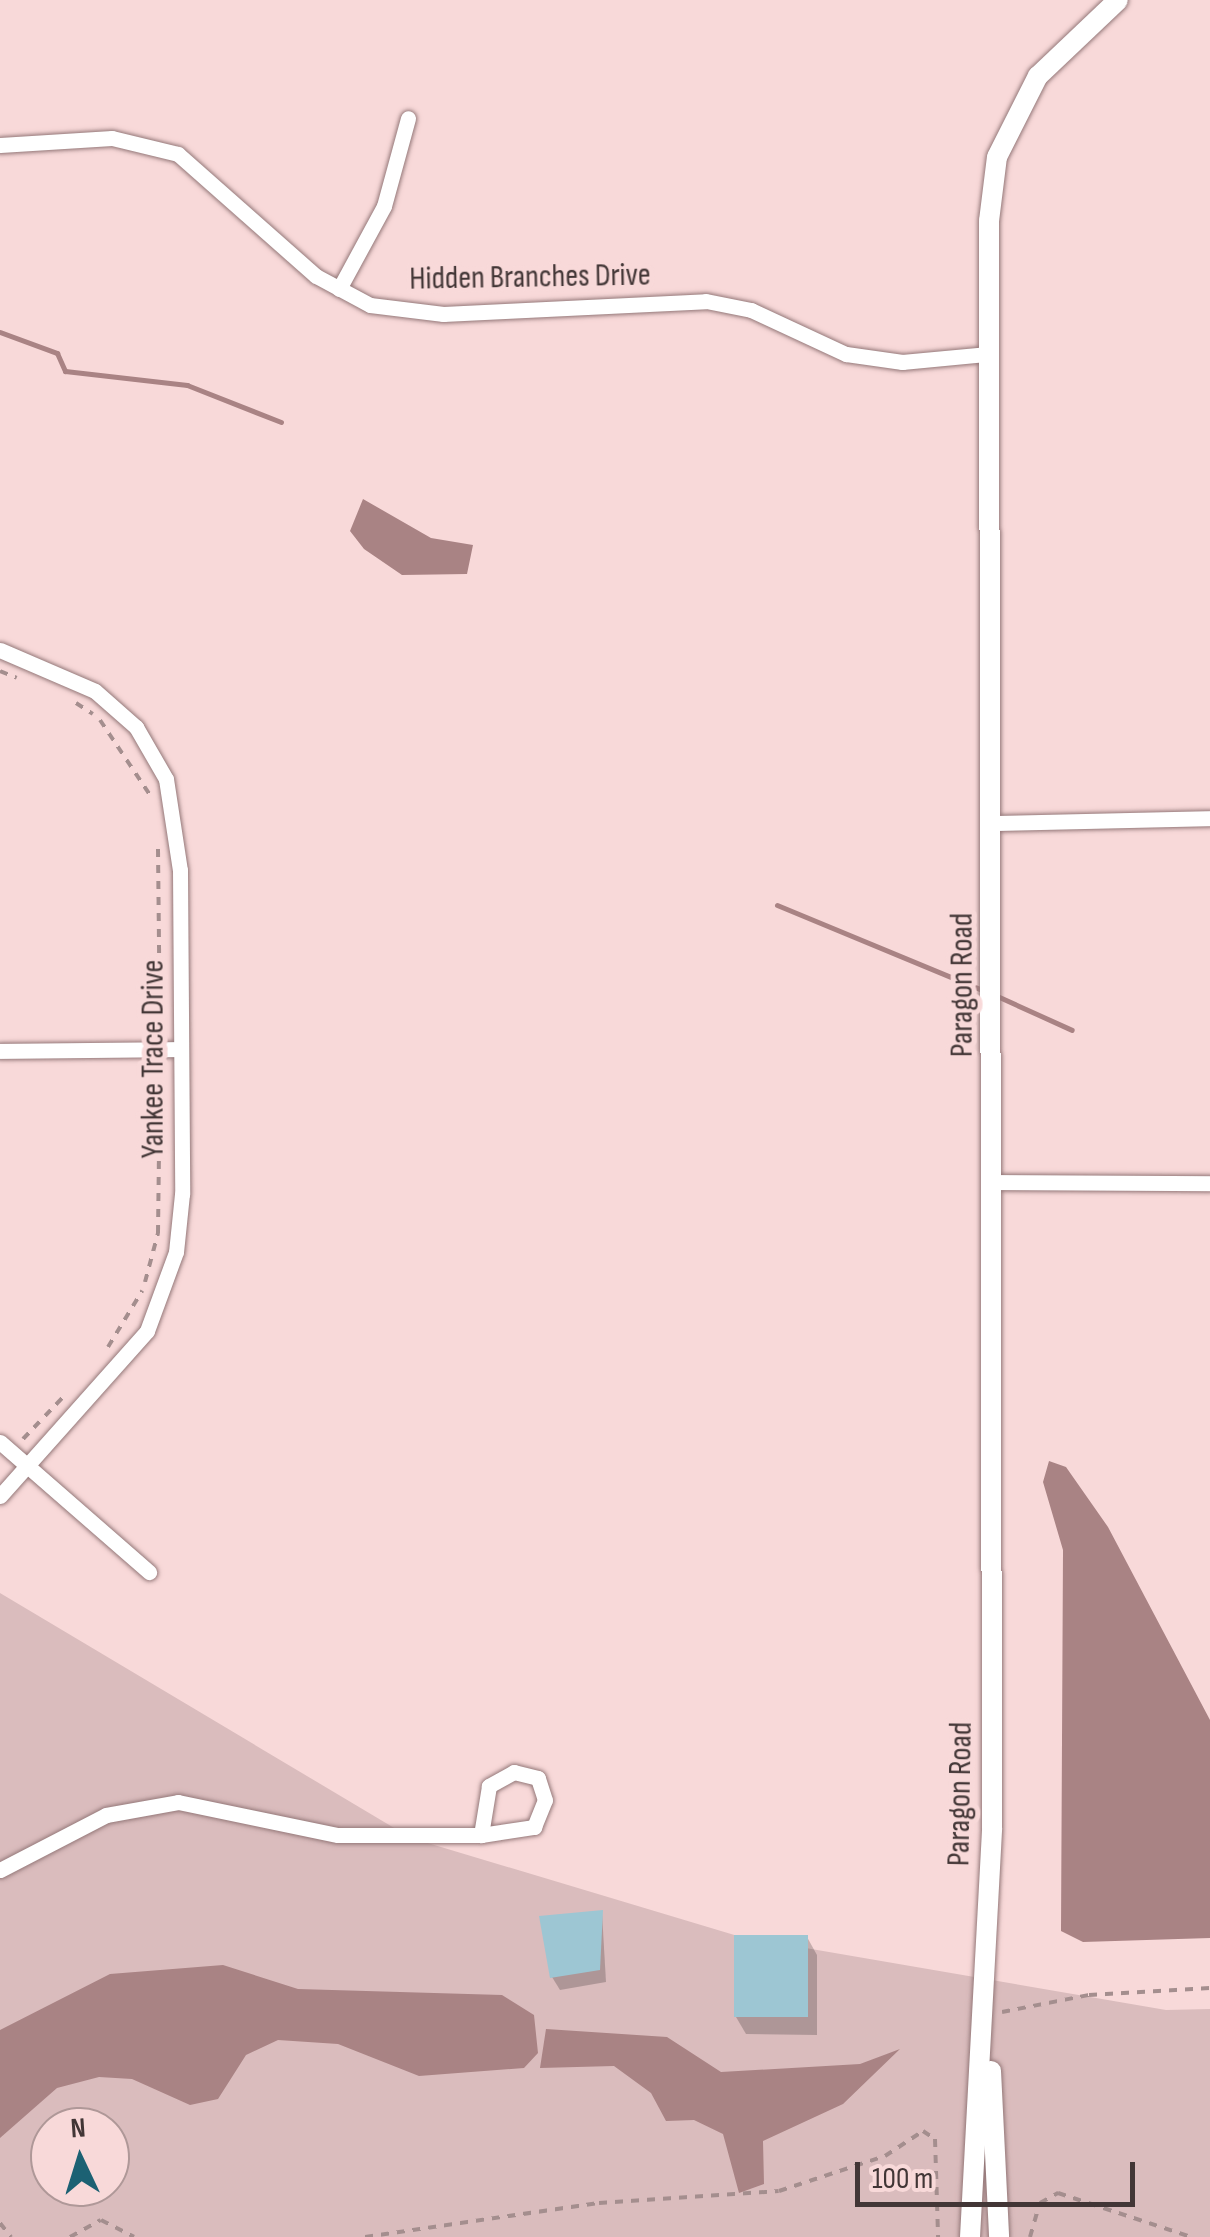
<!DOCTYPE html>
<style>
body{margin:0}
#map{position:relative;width:1210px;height:2237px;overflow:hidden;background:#f8d9d9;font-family:"Sofia Sans Condensed",sans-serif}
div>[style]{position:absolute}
.green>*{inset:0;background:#dabcbd}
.water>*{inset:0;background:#a98384}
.shadow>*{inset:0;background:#0003}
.stream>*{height:5px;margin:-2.5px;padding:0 2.5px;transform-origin:2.5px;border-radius:2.5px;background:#a98384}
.building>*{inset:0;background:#9dc6d3;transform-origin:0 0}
.path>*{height:4px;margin-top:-2px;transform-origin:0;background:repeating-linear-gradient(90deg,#a48e8e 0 8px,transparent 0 16px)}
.roads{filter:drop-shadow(0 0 2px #947879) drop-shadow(0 0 2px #947879)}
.minor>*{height:15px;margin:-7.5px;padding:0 7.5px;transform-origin:7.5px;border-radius:7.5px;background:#fff}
.tertiary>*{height:20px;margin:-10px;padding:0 10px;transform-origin:10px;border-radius:10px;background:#fff}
span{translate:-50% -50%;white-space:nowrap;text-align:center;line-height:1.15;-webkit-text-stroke:10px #f8d9d9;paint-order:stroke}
.street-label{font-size:32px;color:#423636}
.north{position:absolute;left:30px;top:2107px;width:100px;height:100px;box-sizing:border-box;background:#f8d9d9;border:2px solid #af9898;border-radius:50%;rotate:356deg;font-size:28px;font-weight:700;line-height:40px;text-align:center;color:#423636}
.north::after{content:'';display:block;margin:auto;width:35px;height:45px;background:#1c6173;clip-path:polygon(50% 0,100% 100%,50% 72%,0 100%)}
.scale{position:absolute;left:855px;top:2162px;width:280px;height:45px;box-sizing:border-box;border:5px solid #423636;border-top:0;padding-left:12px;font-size:30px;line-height:35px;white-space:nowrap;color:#423636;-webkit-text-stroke:8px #f8d9d9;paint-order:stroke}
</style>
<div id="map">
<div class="green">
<div style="clip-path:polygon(evenodd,0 1593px,411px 1838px,741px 1937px,1166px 2010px,1210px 2009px,1210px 2237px,0 2237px,0 1593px,50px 2127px,110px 2127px,110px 2187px,50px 2187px,50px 2127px)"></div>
</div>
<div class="water">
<div style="clip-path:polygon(363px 499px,431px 538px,473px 545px,467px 574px,402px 575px,364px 549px,350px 531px)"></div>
<div style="clip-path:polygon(1049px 1461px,1066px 1467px,1108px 1527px,1210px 1720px,1210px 1938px,1083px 1942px,1061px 1931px,1063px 1550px,1043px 1482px)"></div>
<div style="clip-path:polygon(223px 1965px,298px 1989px,502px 1995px,534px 2015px,538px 2053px,524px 2068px,419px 2076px,338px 2044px,278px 2040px,246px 2055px,218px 2099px,190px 2105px,132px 2079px,99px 2077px,57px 2088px,0 2138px,0 2030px,110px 1974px)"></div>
<div style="clip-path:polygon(546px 2029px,667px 2037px,721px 2072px,860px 2064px,900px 2049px,843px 2104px,763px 2141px,764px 2184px,739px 2193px,723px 2134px,694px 2120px,666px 2121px,651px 2093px,614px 2066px,540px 2068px)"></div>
</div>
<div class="shadow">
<div style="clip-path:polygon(602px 1913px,606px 1982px,560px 1990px,552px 1977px)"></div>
<div style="clip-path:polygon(807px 1937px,817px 1955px,817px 2035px,746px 2034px,736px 2017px)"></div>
</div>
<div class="stream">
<div style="left:0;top:332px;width:61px;rotate:20.2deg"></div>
<div style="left:57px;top:353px;width:20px;rotate:66deg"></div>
<div style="left:65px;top:371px;width:123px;rotate:6.5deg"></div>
<div style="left:187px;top:385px;width:101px;rotate:21.5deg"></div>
<div style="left:777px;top:905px;width:227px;rotate:22.5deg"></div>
<div style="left:997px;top:996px;width:82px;rotate:24.4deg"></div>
</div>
<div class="building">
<div style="clip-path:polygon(603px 1910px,600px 1970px,550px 1978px,539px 1916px)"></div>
<div style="left:734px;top:1935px;width:74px;height:82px"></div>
</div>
<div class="path">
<div style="left:0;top:671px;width:18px;rotate:22deg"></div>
<div style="left:76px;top:703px;width:20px;rotate:33deg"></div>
<div style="left:100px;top:720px;width:90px;rotate:56.3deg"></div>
<div style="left:158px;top:849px;width:185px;rotate:89.4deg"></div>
<div style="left:145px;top:1282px;width:51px;rotate:-75.1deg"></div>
<div style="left:158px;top:1233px;width:169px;rotate:-89.3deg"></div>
<div style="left:108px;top:1347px;width:66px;rotate:-58.7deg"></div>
<div style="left:23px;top:1439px;width:61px;rotate:-46.3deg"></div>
<div style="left:1002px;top:2012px;width:89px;rotate:-11.1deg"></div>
<div style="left:1089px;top:1995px;width:121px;rotate:-3.3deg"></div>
<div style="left:0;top:2223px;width:18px;rotate:52deg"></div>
<div style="left:70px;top:2237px;width:35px;rotate:-29deg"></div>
<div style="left:101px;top:2220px;width:37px;rotate:27deg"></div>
<div style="left:365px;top:2237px;width:236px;rotate:-8.3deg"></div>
<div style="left:599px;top:2203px;width:180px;rotate:-3.8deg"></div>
<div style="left:779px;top:2191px;width:112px;rotate:-18.3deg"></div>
<div style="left:885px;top:2156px;width:45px;rotate:-33.3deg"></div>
<div style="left:923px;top:2131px;width:14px;rotate:34deg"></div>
<div style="left:935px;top:2139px;width:98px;rotate:88.2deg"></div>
<div style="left:1030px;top:2237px;width:35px;rotate:-74deg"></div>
<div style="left:1040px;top:2203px;width:21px;rotate:-29deg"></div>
<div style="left:1058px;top:2193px;width:140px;rotate:18.3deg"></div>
</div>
<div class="roads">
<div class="minor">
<div style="left:0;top:145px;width:112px;rotate:-3.6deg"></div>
<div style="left:112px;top:138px;width:68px;rotate:13.6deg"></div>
<div style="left:178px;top:154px;width:184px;rotate:41.5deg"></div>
<div style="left:316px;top:276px;width:61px;rotate:28.2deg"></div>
<div style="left:370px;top:305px;width:74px;rotate:7deg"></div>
<div style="left:443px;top:314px;width:263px;rotate:-2.8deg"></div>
<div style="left:706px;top:301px;width:46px;rotate:11.3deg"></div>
<div style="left:751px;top:310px;width:105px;rotate:24.9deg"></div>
<div style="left:846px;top:354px;width:57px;rotate:8.1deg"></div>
<div style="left:902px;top:362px;width:84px;rotate:-5.4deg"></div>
<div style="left:339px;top:289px;width:94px;rotate:-61.5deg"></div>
<div style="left:384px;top:206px;width:91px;rotate:-74.7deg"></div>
<div style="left:0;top:650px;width:103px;rotate:23.3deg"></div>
<div style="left:95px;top:691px;width:55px;rotate:41.3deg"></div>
<div style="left:136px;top:727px;width:60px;rotate:60deg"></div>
<div style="left:166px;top:779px;width:92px;rotate:81.3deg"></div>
<div style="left:180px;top:870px;width:324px;rotate:89.6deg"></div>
<div style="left:182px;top:1194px;width:58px;rotate:95.9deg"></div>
<div style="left:176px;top:1252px;width:84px;rotate:110.2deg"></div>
<div style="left:147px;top:1331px;width:221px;rotate:131.7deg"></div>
<div style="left:993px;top:823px;width:217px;rotate:-1.3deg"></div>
<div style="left:0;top:1051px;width:180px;rotate:-0.6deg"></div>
<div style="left:993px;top:1182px;width:217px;rotate:0.3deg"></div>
<div style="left:0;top:1442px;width:198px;rotate:41.1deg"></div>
<div style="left:0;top:1870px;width:119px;rotate:-27.4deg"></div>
<div style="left:106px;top:1815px;width:73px;rotate:-10.2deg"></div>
<div style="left:178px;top:1802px;width:163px;rotate:11.7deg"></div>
<div style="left:338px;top:1835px;width:143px"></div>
<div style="left:481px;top:1835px;width:54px;rotate:-8.6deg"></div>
<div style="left:534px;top:1827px;width:29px;rotate:-68deg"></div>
<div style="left:545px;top:1800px;width:23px;rotate:-108deg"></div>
<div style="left:538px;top:1778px;width:25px;rotate:-166deg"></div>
<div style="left:514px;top:1772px;width:29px;rotate:151deg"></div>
<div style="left:489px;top:1786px;width:50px;rotate:99.3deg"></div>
</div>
<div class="tertiary">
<div style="left:991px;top:2071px;width:166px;rotate:87.2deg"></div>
<div style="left:970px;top:2237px;width:410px;rotate:-86.9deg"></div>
<div style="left:992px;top:1828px;width:1607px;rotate:-90.11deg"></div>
<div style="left:989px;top:221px;width:64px;rotate:-82.9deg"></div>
<div style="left:997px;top:157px;width:91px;rotate:-63.2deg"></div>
<div style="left:1038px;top:76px;width:110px;rotate:-43.5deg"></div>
</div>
</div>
<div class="street-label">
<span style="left:530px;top:278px;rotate:-1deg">Hidden Branches Drive</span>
<span style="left:963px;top:985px;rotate:-90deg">Paragon Road</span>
<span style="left:154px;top:1059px;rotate:-90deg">Yankee Trace Drive</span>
<span style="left:961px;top:1794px;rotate:-89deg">Paragon Road</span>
</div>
<div class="north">N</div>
<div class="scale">100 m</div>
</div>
